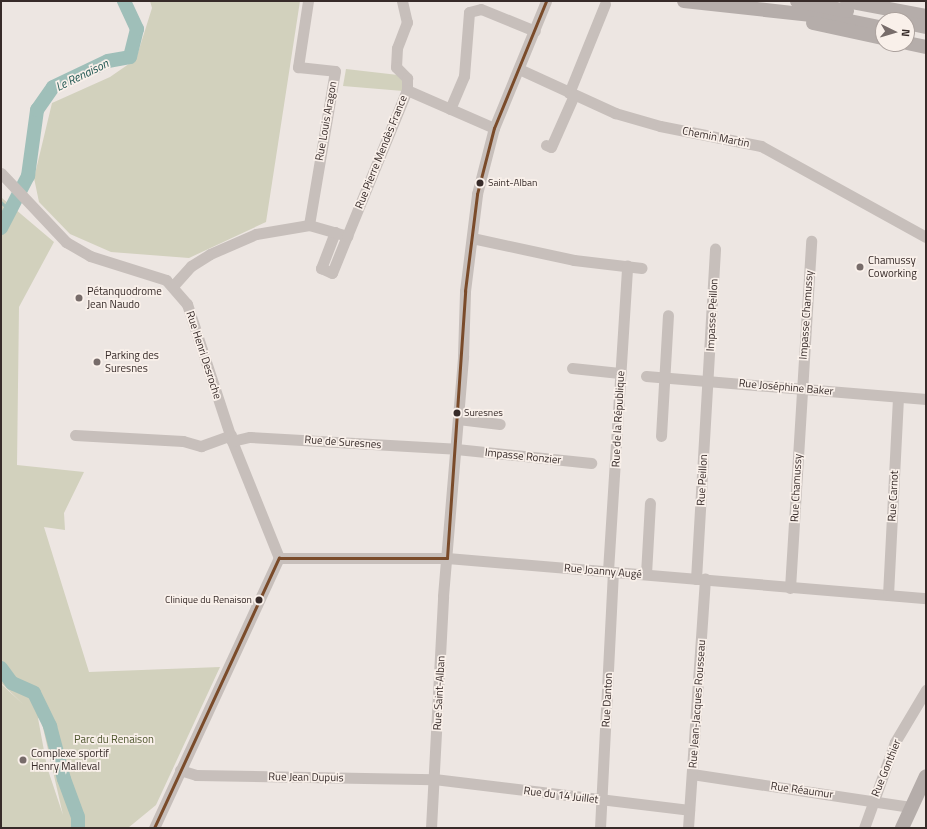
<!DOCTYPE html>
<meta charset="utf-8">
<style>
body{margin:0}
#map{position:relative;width:927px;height:829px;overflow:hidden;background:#ede6e2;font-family:"Titillium Web",sans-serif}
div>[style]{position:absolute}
.green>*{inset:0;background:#d2d1bd}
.stream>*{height:2.5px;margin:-1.25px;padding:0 1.25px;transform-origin:1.25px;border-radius:1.25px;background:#9fbfb9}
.river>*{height:14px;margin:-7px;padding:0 7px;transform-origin:7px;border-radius:7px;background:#9fbfb9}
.minor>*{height:11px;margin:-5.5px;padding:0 5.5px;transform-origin:5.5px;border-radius:5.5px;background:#c7bfbb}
.major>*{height:14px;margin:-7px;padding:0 7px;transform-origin:7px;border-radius:7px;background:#b5adaa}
.bus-1>*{height:3px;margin:-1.5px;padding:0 1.5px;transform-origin:1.5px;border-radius:1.5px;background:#7a4b2a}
.dots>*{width:11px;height:11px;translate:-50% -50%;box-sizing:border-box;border:2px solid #f9f0ea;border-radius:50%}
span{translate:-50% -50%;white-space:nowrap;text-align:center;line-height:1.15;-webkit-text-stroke:3.5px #f9f0ea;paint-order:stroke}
.bus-label{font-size:10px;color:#372b29}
.left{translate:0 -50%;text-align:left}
.right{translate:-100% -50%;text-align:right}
.street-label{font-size:11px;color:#372b29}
.poi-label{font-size:11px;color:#372b29}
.park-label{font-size:11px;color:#4d552d}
.water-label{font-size:12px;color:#205752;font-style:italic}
.frame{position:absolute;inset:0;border:2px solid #372b29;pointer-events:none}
.north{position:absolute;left:875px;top:12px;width:40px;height:40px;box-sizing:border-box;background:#f9f0ea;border:1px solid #aba19d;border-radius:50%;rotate:95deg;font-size:11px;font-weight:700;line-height:16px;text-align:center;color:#372b29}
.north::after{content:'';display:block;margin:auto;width:14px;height:18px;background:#776c6a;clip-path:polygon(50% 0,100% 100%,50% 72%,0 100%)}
</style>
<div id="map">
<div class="green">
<div style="clip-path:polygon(150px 1px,300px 1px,266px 222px,189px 258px,111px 252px,70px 234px,39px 202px,34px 178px,52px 103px,110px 77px,136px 59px,152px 8px)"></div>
<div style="clip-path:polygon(346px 69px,398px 75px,403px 78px,403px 91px,343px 86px)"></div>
<div style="clip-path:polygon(evenodd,2px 198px,54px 242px,19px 307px,17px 465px,84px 472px,64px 513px,65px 530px,44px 527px,89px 672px,220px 667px,156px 805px,128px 828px,1px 828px,1px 684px,23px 704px,1px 683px,2px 198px,38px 718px,41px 719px,63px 815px,47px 767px,38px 718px)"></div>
</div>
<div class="stream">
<div style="left:1px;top:202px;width:12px;rotate:42deg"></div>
</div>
<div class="river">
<div style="left:1px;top:228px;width:59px;rotate:-62.6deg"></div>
<div style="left:28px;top:176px;width:67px;rotate:-82.2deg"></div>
<div style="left:37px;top:110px;width:28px;rotate:-55deg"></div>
<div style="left:53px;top:87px;width:61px;rotate:-25.3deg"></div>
<div style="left:108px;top:61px;width:22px;rotate:-10deg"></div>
<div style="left:130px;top:57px;width:29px;rotate:-76deg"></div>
<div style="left:137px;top:29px;width:31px;rotate:-115deg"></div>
<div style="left:1px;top:668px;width:19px;rotate:54deg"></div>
<div style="left:12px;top:683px;width:24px;rotate:24deg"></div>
<div style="left:34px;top:693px;width:37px;rotate:64deg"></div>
<div style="left:50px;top:726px;width:55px;rotate:75.2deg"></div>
<div style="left:64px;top:779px;width:40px;rotate:69.8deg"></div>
<div style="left:78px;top:817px;width:11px;rotate:90deg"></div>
</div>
<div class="minor">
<div style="left:308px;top:1px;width:67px;rotate:98.6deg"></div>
<div style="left:298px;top:67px;width:37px;rotate:6deg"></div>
<div style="left:335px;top:71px;width:156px;rotate:99.6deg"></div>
<div style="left:402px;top:1px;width:22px;rotate:77deg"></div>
<div style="left:407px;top:22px;width:28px;rotate:111deg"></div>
<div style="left:397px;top:48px;width:19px;rotate:93deg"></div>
<div style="left:396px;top:67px;width:16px;rotate:45deg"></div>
<div style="left:407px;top:78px;width:12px;rotate:90deg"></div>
<div style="left:519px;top:69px;width:106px;rotate:24.6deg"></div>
<div style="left:615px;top:113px;width:47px;rotate:16.1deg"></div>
<div style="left:660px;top:126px;width:103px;rotate:11.2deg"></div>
<div style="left:761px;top:146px;width:188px;rotate:28.9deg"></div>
<div style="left:569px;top:93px;width:96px;rotate:-68deg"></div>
<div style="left:450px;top:109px;width:36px;rotate:-67deg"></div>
<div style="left:464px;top:76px;width:64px;rotate:-85.5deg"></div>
<div style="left:469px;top:12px;width:12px;rotate:-14deg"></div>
<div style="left:481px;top:9px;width:58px;rotate:22.2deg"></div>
<div style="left:546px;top:145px;width:5px;rotate:22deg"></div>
<div style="left:551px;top:147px;width:57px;rotate:-66.1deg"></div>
<div style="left:1px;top:173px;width:95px;rotate:46.7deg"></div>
<div style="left:66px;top:242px;width:28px;rotate:30deg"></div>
<div style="left:90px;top:256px;width:80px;rotate:17.5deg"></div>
<div style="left:166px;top:280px;width:32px;rotate:49deg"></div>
<div style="left:187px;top:304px;width:144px;rotate:71.8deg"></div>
<div style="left:232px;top:441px;width:126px;rotate:68.1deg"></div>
<div style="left:335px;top:232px;width:39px;rotate:111deg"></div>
<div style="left:321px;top:268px;width:12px;rotate:24deg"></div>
<div style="left:332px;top:273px;width:40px;rotate:-68deg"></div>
<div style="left:472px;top:238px;width:104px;rotate:12.2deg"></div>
<div style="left:574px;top:260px;width:68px;rotate:6.7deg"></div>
<div style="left:173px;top:286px;width:27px;rotate:-48deg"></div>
<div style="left:191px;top:266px;width:22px;rotate:-32deg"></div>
<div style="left:210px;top:254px;width:50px;rotate:-23.5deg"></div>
<div style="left:256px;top:234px;width:54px;rotate:-9.6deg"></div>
<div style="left:309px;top:225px;width:40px;rotate:16deg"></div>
<div style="left:347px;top:236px;width:158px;rotate:-67.7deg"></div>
<div style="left:407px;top:90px;width:95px;rotate:23.6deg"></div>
<div style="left:572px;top:368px;width:48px;rotate:5.9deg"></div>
<div style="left:646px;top:376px;width:281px;rotate:4.7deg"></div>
<div style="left:458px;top:419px;width:42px;rotate:6.8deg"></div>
<div style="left:75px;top:435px;width:108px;rotate:3.2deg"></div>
<div style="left:183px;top:441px;width:19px;rotate:16deg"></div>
<div style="left:201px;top:446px;width:32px;rotate:-20deg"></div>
<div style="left:661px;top:436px;width:121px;rotate:-86.7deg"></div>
<div style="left:232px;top:441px;width:18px;rotate:-13deg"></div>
<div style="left:250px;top:437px;width:206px;rotate:3.3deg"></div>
<div style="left:456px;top:449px;width:136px;rotate:5.9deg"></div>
<div style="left:279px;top:558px;width:168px"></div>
<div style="left:447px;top:558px;width:481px;rotate:4.8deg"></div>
<div style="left:608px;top:571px;width:306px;rotate:-86.4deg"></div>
<div style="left:646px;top:574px;width:71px;rotate:-86.8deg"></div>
<div style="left:696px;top:579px;width:331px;rotate:-86.7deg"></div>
<div style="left:790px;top:588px;width:348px;rotate:-86.5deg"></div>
<div style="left:888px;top:595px;width:198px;rotate:-87.1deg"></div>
<div style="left:180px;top:770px;width:17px;rotate:17deg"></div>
<div style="left:196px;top:775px;width:238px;rotate:1deg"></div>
<div style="left:434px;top:779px;width:257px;rotate:6.9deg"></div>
<div style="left:692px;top:774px;width:221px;rotate:8.6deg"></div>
<div style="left:154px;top:828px;width:298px;rotate:-65.2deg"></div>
<div style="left:431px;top:828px;width:232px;rotate:-87deg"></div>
<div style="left:443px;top:596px;width:241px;rotate:-85.2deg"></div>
<div style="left:463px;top:356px;width:65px;rotate:-88.2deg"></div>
<div style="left:465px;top:291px;width:98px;rotate:-82.9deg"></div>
<div style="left:477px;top:194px;width:68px;rotate:-75.6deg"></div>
<div style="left:494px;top:128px;width:137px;rotate:-67.7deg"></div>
<div style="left:600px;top:828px;width:256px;rotate:-87.1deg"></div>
<div style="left:688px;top:828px;width:250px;rotate:-86.1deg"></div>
<div style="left:864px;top:828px;width:91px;rotate:-70.2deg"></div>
<div style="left:895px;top:742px;width:61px;rotate:-59.2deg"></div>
</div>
<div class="major">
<div style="left:684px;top:1px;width:147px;rotate:6.3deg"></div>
<div style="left:830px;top:17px;width:54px;rotate:11.7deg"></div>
<div style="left:797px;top:1px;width:51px;rotate:11.3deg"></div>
<div style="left:847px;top:1px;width:80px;rotate:10.8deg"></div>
<div style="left:813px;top:23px;width:72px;rotate:12.1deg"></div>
<div style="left:907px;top:23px;width:19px;rotate:12deg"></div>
<div style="left:907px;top:43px;width:19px;rotate:12deg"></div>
<div style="left:902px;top:828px;width:57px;rotate:-65.2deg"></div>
</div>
<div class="bus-1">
<div style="left:279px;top:558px;width:168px"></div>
<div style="left:447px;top:558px;width:268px;rotate:-86.1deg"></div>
<div style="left:465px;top:291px;width:98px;rotate:-82.9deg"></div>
<div style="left:477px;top:194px;width:68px;rotate:-75.6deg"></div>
<div style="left:494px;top:128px;width:137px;rotate:-67.7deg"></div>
<div style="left:154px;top:828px;width:298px;rotate:-65.2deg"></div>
</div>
<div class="dots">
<div style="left:480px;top:183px;background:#372b29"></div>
<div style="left:860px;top:267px;background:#776c6a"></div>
<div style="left:79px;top:298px;background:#776c6a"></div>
<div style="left:97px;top:362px;background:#776c6a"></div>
<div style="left:457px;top:413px;background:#372b29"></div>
<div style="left:259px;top:600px;background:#372b29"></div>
<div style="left:23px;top:760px;background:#776c6a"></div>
</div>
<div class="bus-label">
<span class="left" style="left:488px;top:183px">Saint-Alban</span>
<span class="left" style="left:464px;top:413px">Suresnes</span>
<span class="right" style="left:252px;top:600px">Clinique du Renaison</span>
</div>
<div class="street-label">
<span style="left:326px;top:121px;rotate:-80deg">Rue Louis Aragon</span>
<span style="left:716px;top:137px;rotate:11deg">Chemin Martin</span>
<span style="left:381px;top:152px;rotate:-68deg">Rue Pierre Mendès France</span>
<span style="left:712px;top:315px;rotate:-87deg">Impasse Peillon</span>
<span style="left:806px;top:315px;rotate:-86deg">Impasse Chamussy</span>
<span style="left:204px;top:355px;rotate:72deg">Rue Henri Desroche</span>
<span style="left:786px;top:387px;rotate:5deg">Rue Joséphine Baker</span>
<span style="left:618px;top:419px;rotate:-87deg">Rue de la République</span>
<span style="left:343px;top:442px;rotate:4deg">Rue de Suresnes</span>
<span style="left:523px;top:456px;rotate:6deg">Impasse Ronzier</span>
<span style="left:702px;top:480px;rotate:-87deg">Rue Peillon</span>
<span style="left:796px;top:488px;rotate:-87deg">Rue Chamussy</span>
<span style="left:893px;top:496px;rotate:-87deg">Rue Carnot</span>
<span style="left:603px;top:571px;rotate:5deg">Rue Joanny Augé</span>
<span style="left:439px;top:693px;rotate:-87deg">Rue Saint-Alban</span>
<span style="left:607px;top:700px;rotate:-87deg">Rue Danton</span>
<span style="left:697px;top:704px;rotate:-86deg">Rue Jean-Jacques Rousseau</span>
<span style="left:886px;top:768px;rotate:-68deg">Rue Gonthier</span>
<span style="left:306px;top:777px;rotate:1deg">Rue Jean Dupuis</span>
<span style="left:802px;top:790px;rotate:8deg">Rue Réaumur</span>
<span style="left:561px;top:795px;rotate:7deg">Rue du 14 Juillet</span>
</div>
<div class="poi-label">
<span class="left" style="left:868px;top:267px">Chamussy<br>Coworking</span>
<span class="left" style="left:87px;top:298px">Pétanquodrome<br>Jean Naudo</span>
<span class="left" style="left:105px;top:362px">Parking des<br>Suresnes</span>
<span class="left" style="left:31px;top:760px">Complexe sportif<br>Henry Malleval</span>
</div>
<div class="park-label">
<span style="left:114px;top:739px">Parc du Renaison</span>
</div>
<div class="water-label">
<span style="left:82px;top:75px;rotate:-26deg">Le Renaison</span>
</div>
<div class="frame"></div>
<div class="north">N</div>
</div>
